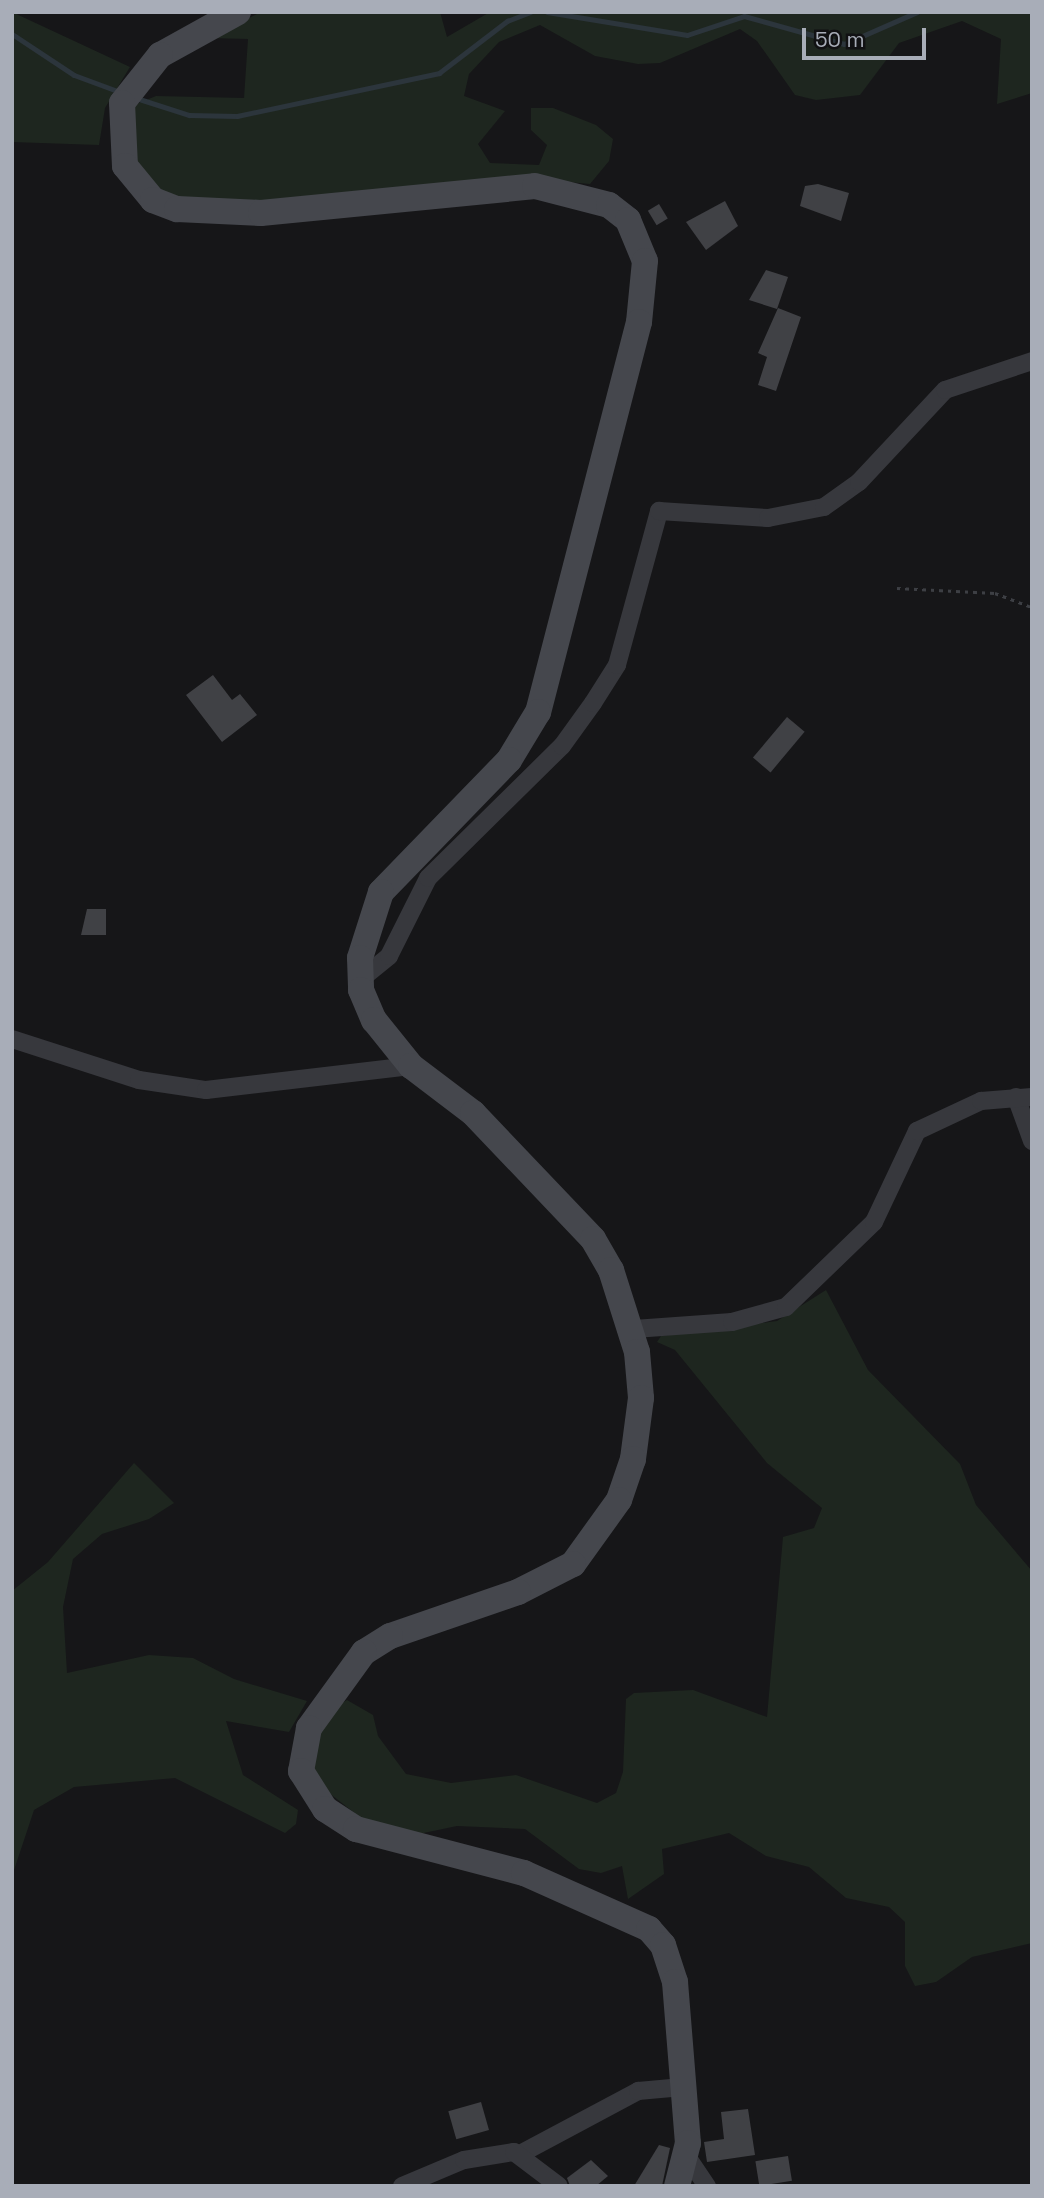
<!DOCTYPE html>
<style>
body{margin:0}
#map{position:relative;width:1044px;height:2198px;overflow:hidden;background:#161618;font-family:"Space Grotesk",sans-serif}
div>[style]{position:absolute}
.green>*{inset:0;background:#1e261f}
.stream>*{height:5px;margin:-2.5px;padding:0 2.5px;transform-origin:2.5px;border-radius:2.5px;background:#2c353c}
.building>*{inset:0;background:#404145;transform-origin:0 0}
.path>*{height:2.5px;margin-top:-1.25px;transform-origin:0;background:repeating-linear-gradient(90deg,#3d3f44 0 3.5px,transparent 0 8.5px)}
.street>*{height:18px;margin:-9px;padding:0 9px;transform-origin:9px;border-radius:9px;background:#37383d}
.secondary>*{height:26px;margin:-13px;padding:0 13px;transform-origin:13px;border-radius:13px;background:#45474d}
span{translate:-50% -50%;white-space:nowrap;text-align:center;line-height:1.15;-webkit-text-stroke:7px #111113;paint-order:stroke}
.frame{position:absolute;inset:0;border:14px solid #a8adb8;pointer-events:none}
.scale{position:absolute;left:802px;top:28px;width:124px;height:32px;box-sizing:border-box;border:4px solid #a8adb8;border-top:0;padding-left:9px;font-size:21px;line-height:24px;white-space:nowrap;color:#a8adb8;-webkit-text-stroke:5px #111113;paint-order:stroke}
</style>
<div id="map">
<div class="green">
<div style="clip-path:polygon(12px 12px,130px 67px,105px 108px,99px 145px,12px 142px)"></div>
<div style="clip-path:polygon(261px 12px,440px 12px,447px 37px,490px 12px,1032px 12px,1032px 93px,997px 104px,1001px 39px,962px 21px,899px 43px,860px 95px,816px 100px,795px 95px,757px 41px,740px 29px,660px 63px,638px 64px,595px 56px,540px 25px,499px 42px,469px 74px,464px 96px,505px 111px,478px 144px,490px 163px,539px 165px,547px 145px,531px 130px,531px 108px,553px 108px,596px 125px,613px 139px,609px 161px,590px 184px,536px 179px,206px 207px,147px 185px,129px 145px,134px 105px,156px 96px,244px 98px,248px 39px,209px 38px)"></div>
<div style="clip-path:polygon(826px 1290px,868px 1370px,960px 1464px,976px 1505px,1032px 1571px,1032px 1943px,972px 1957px,936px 1982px,915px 1986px,905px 1966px,905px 1922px,889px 1907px,846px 1898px,809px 1867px,766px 1856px,729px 1833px,662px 1849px,664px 1874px,628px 1899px,622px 1866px,601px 1873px,579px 1869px,525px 1829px,457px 1826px,414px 1835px,370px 1825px,324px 1789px,313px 1770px,315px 1741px,334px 1708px,347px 1700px,373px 1715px,378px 1736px,406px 1774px,451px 1783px,516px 1775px,597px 1803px,616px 1793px,623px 1772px,626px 1699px,634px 1693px,693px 1690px,767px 1717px,783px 1537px,814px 1528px,822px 1508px,767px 1463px,675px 1350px,657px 1342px,661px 1336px,777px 1321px)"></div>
<div style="clip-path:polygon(134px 1463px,174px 1503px,149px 1519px,102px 1534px,73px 1559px,63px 1607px,67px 1673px,149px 1655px,193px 1658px,234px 1679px,307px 1701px,289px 1732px,226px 1721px,243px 1775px,298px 1810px,296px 1824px,285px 1833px,175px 1778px,74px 1787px,34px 1810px,12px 1876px,12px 1591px,48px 1562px)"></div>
</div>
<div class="stream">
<div style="left:547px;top:12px;width:142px;rotate:9.3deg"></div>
<div style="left:687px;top:35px;width:60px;rotate:-18.4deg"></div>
<div style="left:744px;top:16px;width:104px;rotate:15.6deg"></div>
<div style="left:844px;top:44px;width:80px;rotate:-23.7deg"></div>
<div style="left:12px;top:34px;width:74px;rotate:33.5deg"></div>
<div style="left:74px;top:75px;width:49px;rotate:20.3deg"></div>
<div style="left:136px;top:98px;width:56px;rotate:17.8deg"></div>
<div style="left:189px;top:115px;width:48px;rotate:1.2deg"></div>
<div style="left:237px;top:116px;width:207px;rotate:-12deg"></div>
<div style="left:439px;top:73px;width:86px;rotate:-37.4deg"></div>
<div style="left:507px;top:21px;width:25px;rotate:-21deg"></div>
</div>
<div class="building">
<div style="clip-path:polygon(818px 184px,849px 193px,841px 221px,800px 206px,805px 186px)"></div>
<div style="clip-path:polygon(725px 201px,738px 226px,706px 250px,686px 222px)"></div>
<div style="left:659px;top:204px;width:17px;height:13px;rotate:59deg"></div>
<div style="clip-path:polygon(766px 270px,788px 277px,777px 309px,749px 300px)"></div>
<div style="clip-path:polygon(778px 308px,801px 317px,776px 391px,758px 385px,767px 357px,758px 353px)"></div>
<div style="clip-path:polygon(213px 675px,232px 700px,240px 694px,257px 715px,222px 742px,186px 695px)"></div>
<div style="left:787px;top:717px;width:23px;height:53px;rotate:40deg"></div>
<div style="clip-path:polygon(87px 909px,106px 909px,106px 935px,81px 935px)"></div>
<div style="left:481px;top:2102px;width:29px;height:34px;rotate:74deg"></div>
<div style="clip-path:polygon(748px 2109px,755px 2155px,707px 2162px,704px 2142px,724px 2139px,721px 2112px)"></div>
<div style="clip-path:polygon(659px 2145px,670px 2148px,662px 2186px,634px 2186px)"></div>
<div style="left:788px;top:2156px;width:25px;height:33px;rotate:81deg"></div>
<div style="clip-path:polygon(591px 2160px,608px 2176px,596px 2186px,570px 2186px,567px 2178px)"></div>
</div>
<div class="path">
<div style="left:897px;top:588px;width:98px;rotate:2.9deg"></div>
<div style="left:995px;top:593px;width:40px;rotate:21deg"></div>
</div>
<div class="street">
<div style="left:361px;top:979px;width:36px;rotate:-39deg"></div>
<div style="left:389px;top:956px;width:87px;rotate:-63.4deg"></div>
<div style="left:428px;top:878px;width:188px;rotate:-44.6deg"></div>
<div style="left:562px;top:746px;width:53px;rotate:-54.2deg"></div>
<div style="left:593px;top:703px;width:45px;rotate:-57.7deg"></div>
<div style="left:617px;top:665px;width:160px;rotate:-74.7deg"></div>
<div style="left:659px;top:511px;width:109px;rotate:3.7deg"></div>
<div style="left:768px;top:518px;width:57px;rotate:-11.1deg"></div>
<div style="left:824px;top:507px;width:43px;rotate:-35.5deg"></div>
<div style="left:859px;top:482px;width:126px;rotate:-46.9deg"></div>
<div style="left:945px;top:390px;width:92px;rotate:-18.4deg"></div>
<div style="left:12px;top:1039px;width:133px;rotate:17.9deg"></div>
<div style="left:139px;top:1080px;width:68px;rotate:8.5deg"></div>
<div style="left:206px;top:1090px;width:206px;rotate:-6.7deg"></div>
<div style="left:1016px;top:1097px;width:47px;rotate:70deg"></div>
<div style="left:634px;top:1329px;width:98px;rotate:-4.1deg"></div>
<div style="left:732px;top:1322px;width:56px;rotate:-15.5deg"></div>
<div style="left:786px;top:1307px;width:122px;rotate:-44deg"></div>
<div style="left:874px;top:1222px;width:101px;rotate:-64.7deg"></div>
<div style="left:917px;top:1131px;width:71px;rotate:-25.1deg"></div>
<div style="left:981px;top:1101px;width:51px;rotate:-4.5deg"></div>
<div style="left:522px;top:2153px;width:132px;rotate:-28.1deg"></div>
<div style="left:638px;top:2091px;width:45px;rotate:-5.1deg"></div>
<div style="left:688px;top:2158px;width:34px;rotate:56deg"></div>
<div style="left:402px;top:2186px;width:67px;rotate:-22.8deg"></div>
<div style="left:464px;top:2160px;width:51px;rotate:-9.1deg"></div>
<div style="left:514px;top:2152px;width:56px;rotate:37.1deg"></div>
</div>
<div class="secondary">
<div style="left:238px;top:12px;width:89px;rotate:151.1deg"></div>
<div style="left:160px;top:55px;width:61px;rotate:128.4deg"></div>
<div style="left:122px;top:103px;width:63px;rotate:87.3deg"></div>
<div style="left:125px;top:166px;width:44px;rotate:50.5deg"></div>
<div style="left:153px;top:200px;width:26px;rotate:21deg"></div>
<div style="left:177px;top:209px;width:84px;rotate:2.7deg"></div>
<div style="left:261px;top:213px;width:275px;rotate:-5.6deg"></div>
<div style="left:535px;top:186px;width:76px;rotate:14.4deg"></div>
<div style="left:609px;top:205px;width:24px;rotate:38deg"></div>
<div style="left:628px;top:220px;width:44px;rotate:67.5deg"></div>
<div style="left:645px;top:261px;width:61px;rotate:95.6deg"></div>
<div style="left:639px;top:322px;width:403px;rotate:104.5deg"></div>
<div style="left:538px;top:712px;width:56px;rotate:121.1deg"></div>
<div style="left:509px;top:760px;width:184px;rotate:134.1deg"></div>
<div style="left:381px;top:892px;width:69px;rotate:107.7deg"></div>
<div style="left:360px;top:958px;width:32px;rotate:88deg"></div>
<div style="left:361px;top:990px;width:33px;rotate:67deg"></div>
<div style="left:374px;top:1020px;width:59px;rotate:51.2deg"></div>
<div style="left:411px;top:1066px;width:78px;rotate:37.2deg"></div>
<div style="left:473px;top:1113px;width:174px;rotate:46.4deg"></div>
<div style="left:593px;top:1239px;width:36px;rotate:60deg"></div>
<div style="left:611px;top:1270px;width:86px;rotate:72.4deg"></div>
<div style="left:637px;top:1352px;width:46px;rotate:85deg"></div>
<div style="left:641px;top:1398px;width:62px;rotate:97.5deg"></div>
<div style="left:633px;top:1459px;width:43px;rotate:108.9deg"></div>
<div style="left:619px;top:1500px;width:79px;rotate:125.7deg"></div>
<div style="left:573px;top:1564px;width:62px;rotate:153deg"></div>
<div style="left:518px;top:1592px;width:135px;rotate:161deg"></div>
<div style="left:390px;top:1636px;width:31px;rotate:148deg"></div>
<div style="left:364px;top:1652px;width:94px;rotate:125.9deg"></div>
<div style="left:309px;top:1728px;width:44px;rotate:100.5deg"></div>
<div style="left:301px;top:1771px;width:45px;rotate:57.7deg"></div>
<div style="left:325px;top:1809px;width:37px;rotate:33deg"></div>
<div style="left:356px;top:1829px;width:174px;rotate:14.7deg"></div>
<div style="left:524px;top:1873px;width:137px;rotate:24.1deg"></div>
<div style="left:649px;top:1929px;width:21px;rotate:49deg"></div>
<div style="left:663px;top:1945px;width:39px;rotate:72deg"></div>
<div style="left:675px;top:1982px;width:162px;rotate:85.4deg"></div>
<div style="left:688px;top:2143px;width:44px;rotate:104.3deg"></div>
</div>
<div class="frame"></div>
<div class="scale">50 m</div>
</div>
